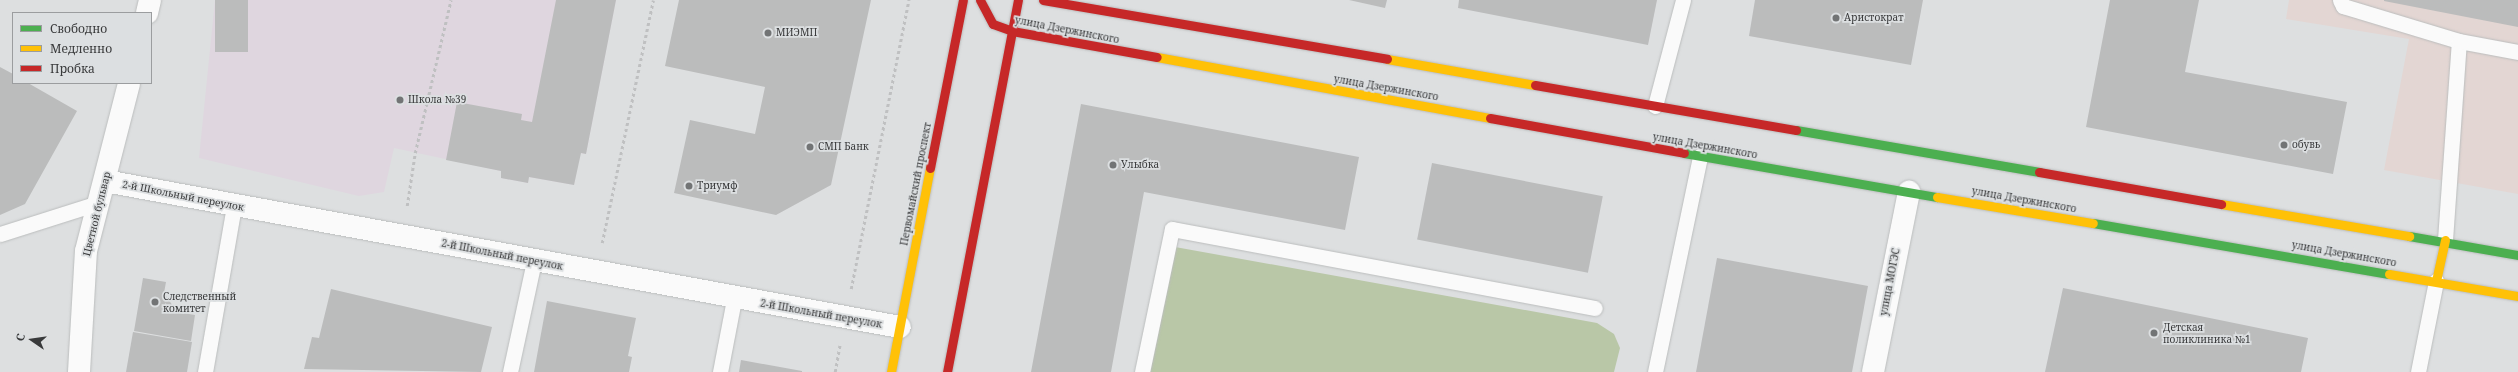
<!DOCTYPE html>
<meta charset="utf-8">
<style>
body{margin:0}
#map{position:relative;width:2518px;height:372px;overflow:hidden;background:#dddfe0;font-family:"Noto Serif",serif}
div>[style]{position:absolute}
.education>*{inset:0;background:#dfd6df}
.medical>*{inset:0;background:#e3d6d3}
.forest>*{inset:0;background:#b9c7a7}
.building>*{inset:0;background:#bbbcbc;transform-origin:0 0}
.path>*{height:2.5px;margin-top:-1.25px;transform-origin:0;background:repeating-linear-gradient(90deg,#bfc0c1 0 3px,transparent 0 6px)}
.roads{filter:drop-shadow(0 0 1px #bbbdbd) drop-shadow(0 0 1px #bbbdbd)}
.lane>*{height:15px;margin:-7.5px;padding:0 7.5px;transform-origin:7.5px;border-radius:7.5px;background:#fafafa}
.street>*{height:22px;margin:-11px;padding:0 11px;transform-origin:11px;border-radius:11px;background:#fafafa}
.fast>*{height:9px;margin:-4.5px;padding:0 4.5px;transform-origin:4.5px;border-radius:4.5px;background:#4caf50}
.slow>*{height:9px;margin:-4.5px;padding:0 4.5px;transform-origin:4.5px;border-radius:4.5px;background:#ffc107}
.jam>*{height:9px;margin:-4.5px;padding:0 4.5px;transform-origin:4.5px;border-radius:4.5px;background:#c62828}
.dots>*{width:11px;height:11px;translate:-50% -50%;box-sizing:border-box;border:2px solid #dcdfe1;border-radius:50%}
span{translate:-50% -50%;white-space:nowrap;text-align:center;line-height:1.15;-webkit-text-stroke:3.5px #dcdfe1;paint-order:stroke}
.poi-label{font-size:10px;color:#393a3b}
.left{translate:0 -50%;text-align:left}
.street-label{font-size:10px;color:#393a3b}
.legend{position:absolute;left:12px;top:12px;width:140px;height:72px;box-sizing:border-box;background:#dcdfe1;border:1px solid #9b9d9f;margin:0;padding:5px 7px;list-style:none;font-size:12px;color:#393a3b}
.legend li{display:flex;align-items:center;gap:8px;height:20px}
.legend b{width:20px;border:1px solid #9b9d9f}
.north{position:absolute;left:12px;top:320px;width:40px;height:40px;-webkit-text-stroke:3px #dcdfe1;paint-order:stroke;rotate:283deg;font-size:11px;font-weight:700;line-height:16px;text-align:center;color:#393a3b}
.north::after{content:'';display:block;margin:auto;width:14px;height:18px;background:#393a3b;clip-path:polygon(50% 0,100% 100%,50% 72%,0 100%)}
</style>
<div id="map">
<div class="education">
<div style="clip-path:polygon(215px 0,616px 0,586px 154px,580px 153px,574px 185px,529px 177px,528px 183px,501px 178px,501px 171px,394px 148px,384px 192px,359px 196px,199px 158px)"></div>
</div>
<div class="medical">
<div style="clip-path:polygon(2289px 0,2518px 0,2518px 194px,2384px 170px,2409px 39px,2286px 19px)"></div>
</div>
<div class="forest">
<div style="clip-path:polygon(1175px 247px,1597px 323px,1614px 334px,1620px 348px,1614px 372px,1149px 372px)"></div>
</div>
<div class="building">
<div style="left:215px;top:0;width:33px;height:52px"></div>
<div style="clip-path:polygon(556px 0,616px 0,586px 154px,581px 153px,574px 185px,529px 177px,528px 183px,501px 178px,501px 171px,446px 160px,457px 102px,522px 114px,521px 120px,532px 122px)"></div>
<div style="clip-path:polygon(679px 0,871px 0,831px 185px,776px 215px,674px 193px,690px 120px,755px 134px,765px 87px,665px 66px)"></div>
<div style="clip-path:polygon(1349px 0,1387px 0,1385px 8px)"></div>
<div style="clip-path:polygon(1459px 0,1657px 0,1648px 45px,1458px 8px)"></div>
<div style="clip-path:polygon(1755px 0,1923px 0,1911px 65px,1749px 36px)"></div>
<div style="clip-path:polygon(2110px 0,2199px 0,2185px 72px,2347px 102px,2333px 174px,2086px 127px)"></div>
<div style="clip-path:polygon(2384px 0,2518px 0,2518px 27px,2384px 1px)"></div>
<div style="clip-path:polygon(0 67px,13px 74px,13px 83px,28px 83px,77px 111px,25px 204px,0 215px)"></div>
<div style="clip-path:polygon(1081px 104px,1359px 157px,1345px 230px,1144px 192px,1111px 372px,1031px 372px)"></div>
<div style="left:1432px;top:163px;width:174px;height:78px;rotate:11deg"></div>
<div style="clip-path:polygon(1717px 258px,1868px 286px,1852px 372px,1696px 372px)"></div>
<div style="clip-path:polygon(143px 278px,166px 282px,164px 293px,177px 312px,195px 315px,191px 341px,134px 331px)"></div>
<div style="clip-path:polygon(2063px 288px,2308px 338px,2301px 372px,2045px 372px)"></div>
<div style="clip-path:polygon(331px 289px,492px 327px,481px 372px,304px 369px,312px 337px,319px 338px)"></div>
<div style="clip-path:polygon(547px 301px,636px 318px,628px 356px,632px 357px,629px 372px,534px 372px)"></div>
<div style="clip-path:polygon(133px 332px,192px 342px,187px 372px,126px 372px)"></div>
<div style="clip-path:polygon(741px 360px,802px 371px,802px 372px,739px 372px)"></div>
</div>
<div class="path">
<div style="left:407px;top:206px;width:54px;rotate:-81.4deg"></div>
<div style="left:415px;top:153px;width:157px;rotate:-76.8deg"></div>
<div style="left:602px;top:243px;width:248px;rotate:-78.1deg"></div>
<div style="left:851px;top:289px;width:295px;rotate:-78.7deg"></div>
<div style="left:835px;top:372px;width:27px;rotate:-80deg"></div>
</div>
<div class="roads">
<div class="lane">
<div style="left:2340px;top:0;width:7px;rotate:63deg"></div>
<div style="left:2343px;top:6px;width:121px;rotate:16.8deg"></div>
<div style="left:1655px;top:106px;width:110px;rotate:-75.2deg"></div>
<div style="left:0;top:234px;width:103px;rotate:-17.6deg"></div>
<div style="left:2445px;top:240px;width:199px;rotate:-86deg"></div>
<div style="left:2459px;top:41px;width:60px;rotate:10.6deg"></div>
<div style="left:205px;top:372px;width:169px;rotate:-80.1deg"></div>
<div style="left:510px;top:372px;width:114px;rotate:-77.8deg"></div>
<div style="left:720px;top:372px;width:74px;rotate:-79.1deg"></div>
<div style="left:1142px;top:372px;width:146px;rotate:-78.2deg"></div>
<div style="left:1172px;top:229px;width:430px;rotate:10.6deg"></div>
<div style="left:1655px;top:372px;width:221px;rotate:-78.2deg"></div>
<div style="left:2418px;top:372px;width:93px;rotate:-78.8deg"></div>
</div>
<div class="street">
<div style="left:147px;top:13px;width:13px;rotate:-77deg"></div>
<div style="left:105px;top:181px;width:808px;rotate:10.41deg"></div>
<div style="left:79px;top:372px;width:121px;rotate:-86.7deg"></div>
<div style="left:86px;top:251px;width:173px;rotate:-75.6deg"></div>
<div style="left:1873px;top:372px;width:184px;rotate:-78.7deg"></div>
</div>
<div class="fast">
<div style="left:1796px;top:130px;width:247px;rotate:9.8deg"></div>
<div style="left:1684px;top:153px;width:257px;rotate:9.9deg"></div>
<div style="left:2093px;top:223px;width:300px;rotate:9.8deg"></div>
<div style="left:2409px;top:236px;width:111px;rotate:9.9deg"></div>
</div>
<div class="slow">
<div style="left:1157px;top:57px;width:339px;rotate:10.4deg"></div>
<div style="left:1387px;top:59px;width:150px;rotate:10deg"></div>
<div style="left:1937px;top:197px;width:158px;rotate:9.5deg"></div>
<div style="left:2221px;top:204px;width:191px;rotate:9.7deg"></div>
<div style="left:2389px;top:274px;width:131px;rotate:9.7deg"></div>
<div style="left:2436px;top:281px;width:42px;rotate:-77.6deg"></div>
<div style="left:891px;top:372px;width:208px;rotate:-79.2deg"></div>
</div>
<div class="jam">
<div style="left:980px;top:0;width:27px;rotate:62deg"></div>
<div style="left:993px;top:24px;width:20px;rotate:20deg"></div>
<div style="left:1012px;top:31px;width:147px;rotate:10.2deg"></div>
<div style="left:1043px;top:0;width:349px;rotate:9.7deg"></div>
<div style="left:1535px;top:85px;width:265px;rotate:9.8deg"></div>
<div style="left:1490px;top:118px;width:197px;rotate:10.2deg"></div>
<div style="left:930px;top:168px;width:171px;rotate:-78.9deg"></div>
<div style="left:2039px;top:172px;width:185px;rotate:10deg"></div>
<div style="left:947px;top:372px;width:379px;rotate:-79.2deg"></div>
</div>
</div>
<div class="dots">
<div style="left:1836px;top:18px;background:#727475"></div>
<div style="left:768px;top:33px;background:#727475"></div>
<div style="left:400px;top:100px;background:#727475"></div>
<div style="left:2284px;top:145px;background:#727475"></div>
<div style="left:810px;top:147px;background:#727475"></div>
<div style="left:1113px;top:165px;background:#727475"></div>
<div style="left:689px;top:186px;background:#727475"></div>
<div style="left:155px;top:302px;background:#727475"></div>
<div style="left:2154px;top:333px;background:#727475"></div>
</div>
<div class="poi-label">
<span class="left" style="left:1844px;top:18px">Аристократ</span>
<span class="left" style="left:776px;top:33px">МИЭМП</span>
<span class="left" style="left:408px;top:100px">Школа №39</span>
<span class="left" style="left:2292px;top:145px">обувь</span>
<span class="left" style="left:818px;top:147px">СМП Банк</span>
<span class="left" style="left:1121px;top:165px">Улыбка</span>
<span class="left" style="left:697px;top:186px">Триумф</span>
<span class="left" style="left:163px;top:302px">Следственный<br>комитет</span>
<span class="left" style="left:2163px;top:333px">Детская<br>поликлиника №1</span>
</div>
<div class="street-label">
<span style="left:1067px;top:30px;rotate:11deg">улица Дзержинского</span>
<span style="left:1386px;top:88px;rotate:10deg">улица Дзержинского</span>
<span style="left:1705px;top:146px;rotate:10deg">улица Дзержинского</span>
<span style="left:916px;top:184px;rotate:-79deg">Первомайский проспект</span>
<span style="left:183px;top:196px;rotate:11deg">2-й Школьный переулок</span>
<span style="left:2024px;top:200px;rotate:10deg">улица Дзержинского</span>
<span style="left:97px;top:214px;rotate:-76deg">Цветной бульвар</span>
<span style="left:2344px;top:254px;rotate:10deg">улица Дзержинского</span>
<span style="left:502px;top:255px;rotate:11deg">2-й Школьный переулок</span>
<span style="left:1890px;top:282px;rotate:-79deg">улица МОГЭС</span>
<span style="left:821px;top:314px;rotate:10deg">2-й Школьный переулок</span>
</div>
<ul class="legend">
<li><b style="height:5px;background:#4caf50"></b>Свободно</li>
<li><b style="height:5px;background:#ffc107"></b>Медленно</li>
<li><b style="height:5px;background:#c62828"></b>Пробка</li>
</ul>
<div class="north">С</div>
</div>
